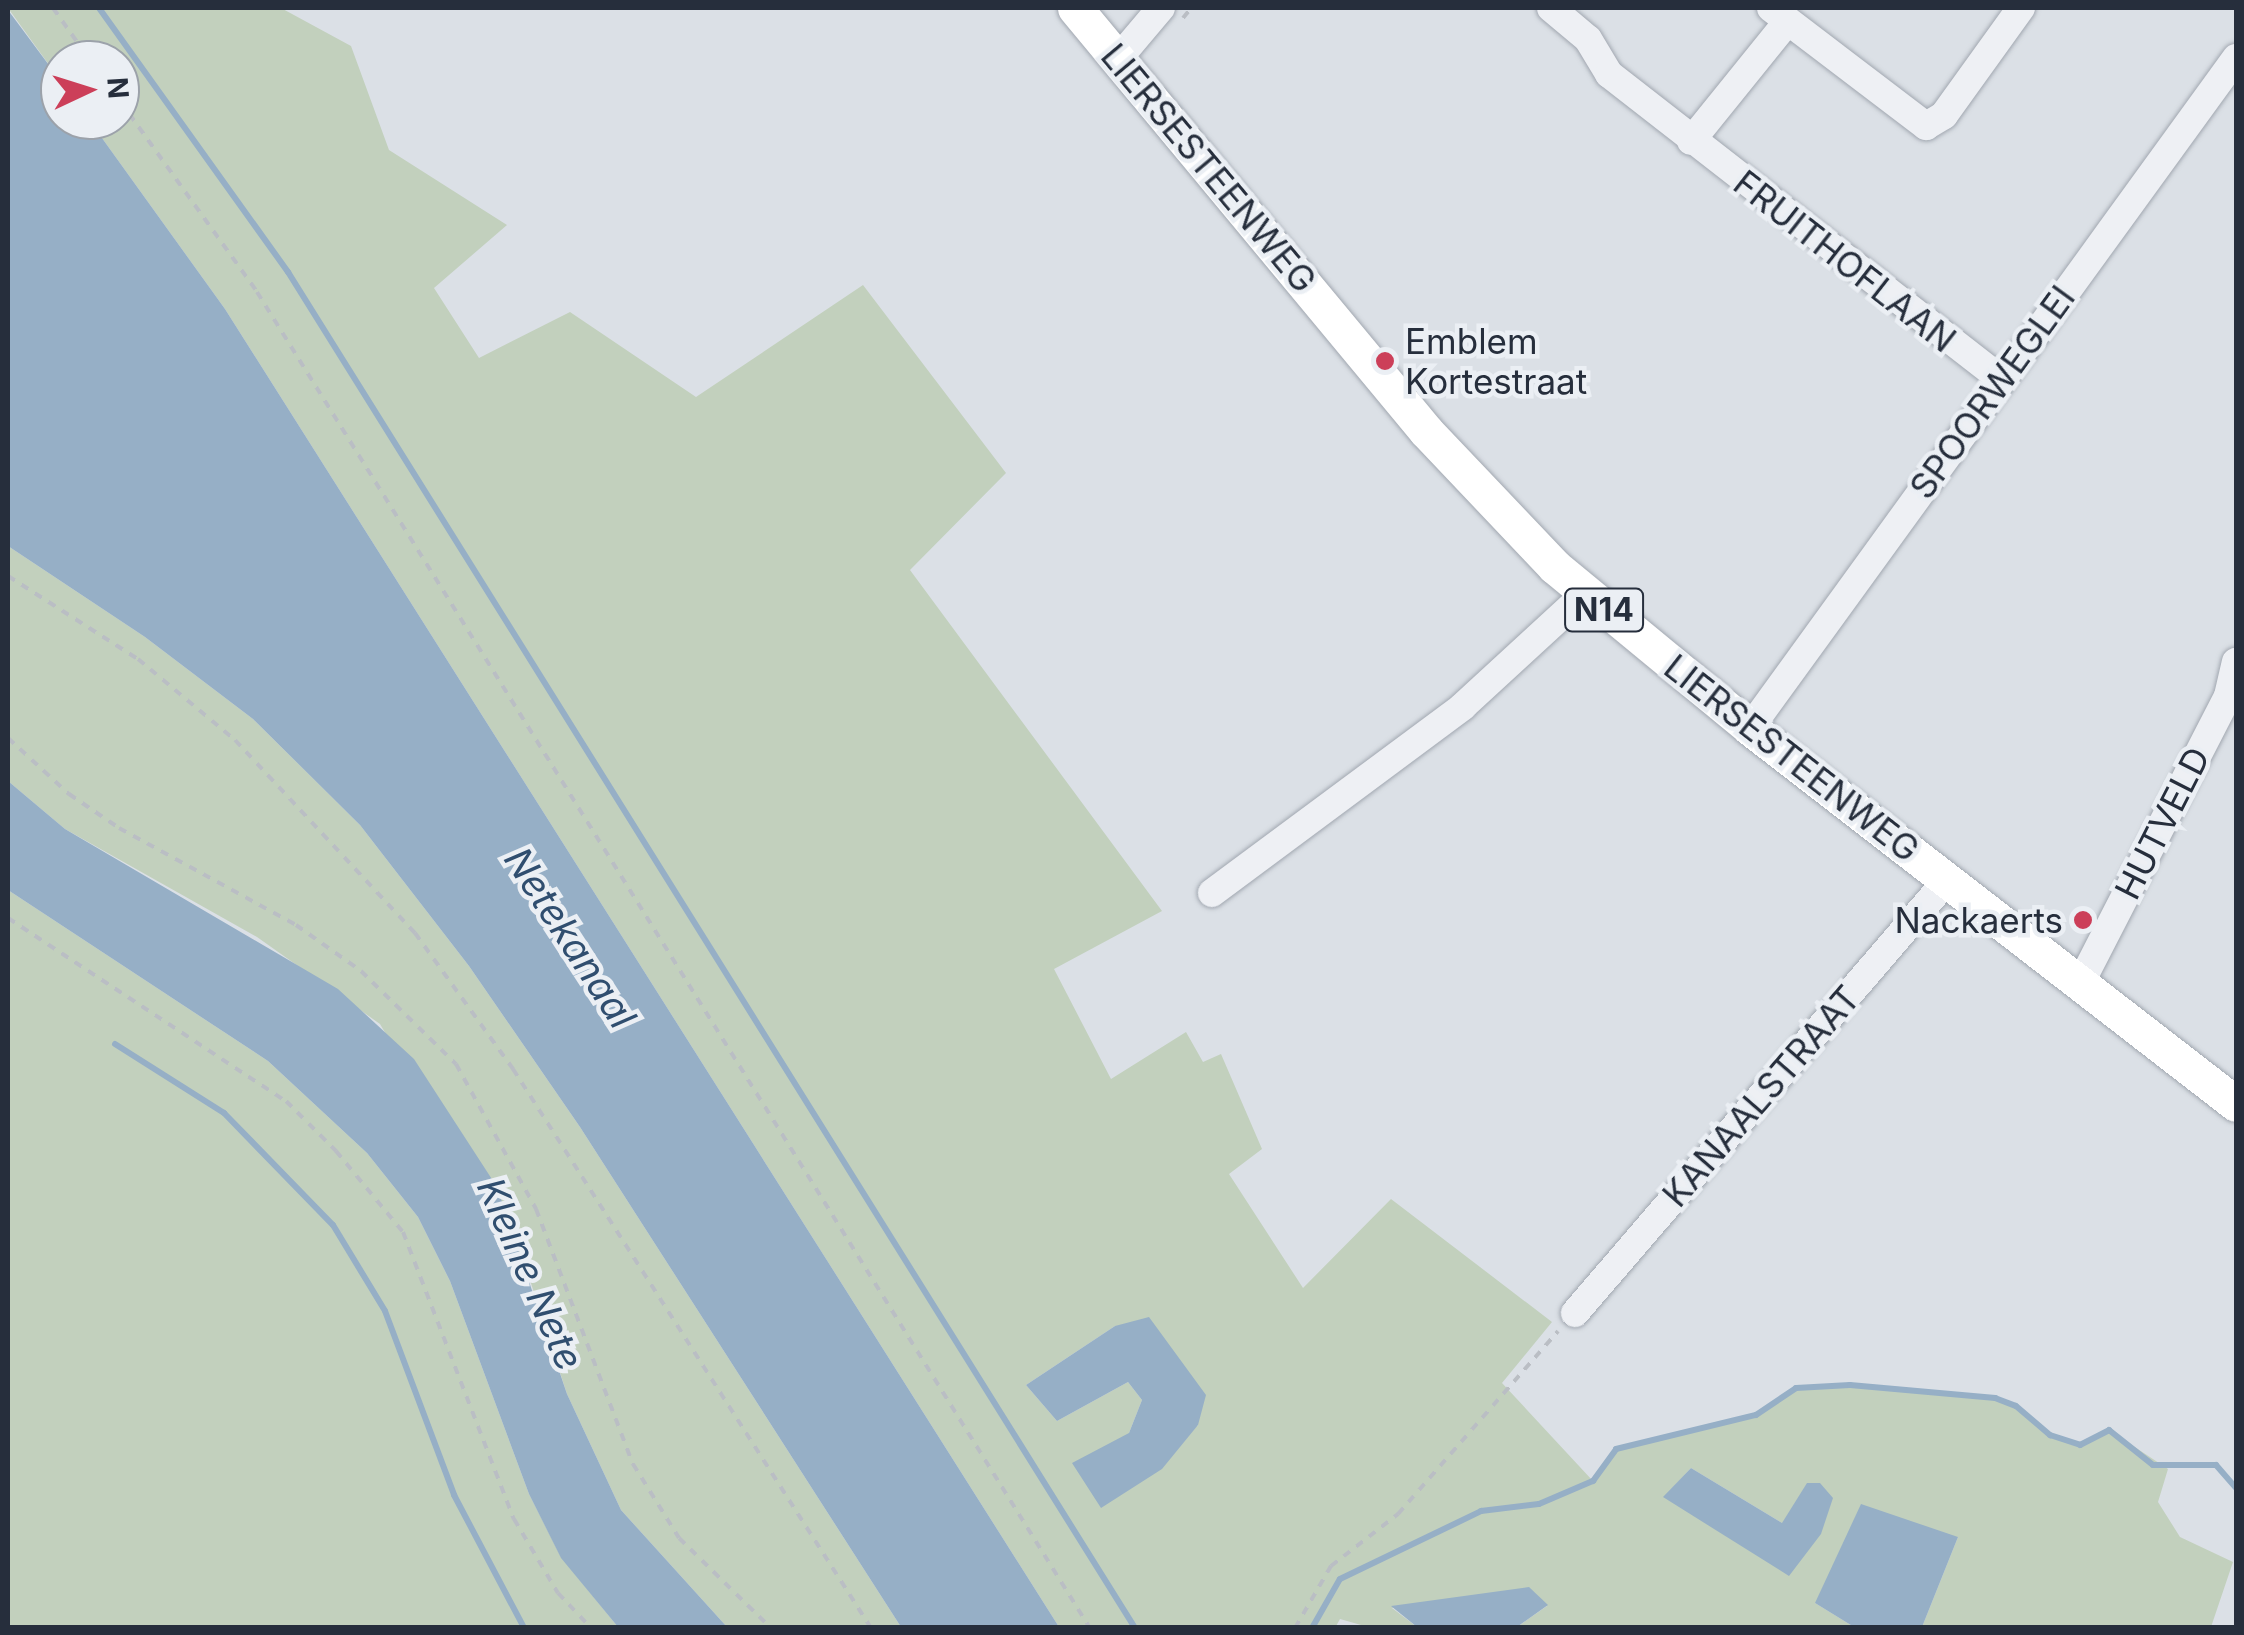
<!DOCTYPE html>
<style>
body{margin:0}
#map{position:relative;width:2244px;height:1635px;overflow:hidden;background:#dbe0e6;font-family:Inter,sans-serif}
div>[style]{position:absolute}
.green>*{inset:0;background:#c2d0bd}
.water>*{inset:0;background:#96afc6}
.stream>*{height:6px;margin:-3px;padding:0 3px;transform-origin:3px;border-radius:3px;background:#96afc6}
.path>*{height:4px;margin-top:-2px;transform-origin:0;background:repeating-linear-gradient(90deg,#babec4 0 8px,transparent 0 16px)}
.roads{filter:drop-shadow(0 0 2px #a1a7b0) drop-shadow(0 0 2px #a1a7b0)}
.minor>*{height:28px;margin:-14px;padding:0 14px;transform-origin:14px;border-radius:14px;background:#eef0f4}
.major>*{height:35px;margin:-17.5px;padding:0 17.5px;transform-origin:17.5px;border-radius:17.5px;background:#fff}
.dots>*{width:28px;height:28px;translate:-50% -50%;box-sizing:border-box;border:5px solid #ebeff4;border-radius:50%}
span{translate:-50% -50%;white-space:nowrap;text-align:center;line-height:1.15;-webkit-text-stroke:9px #ebeff4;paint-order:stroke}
.shield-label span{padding:2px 8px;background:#ebeff4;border:2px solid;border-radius:8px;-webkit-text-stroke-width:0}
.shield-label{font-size:32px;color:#262e3c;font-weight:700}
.street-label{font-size:35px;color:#262e3c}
.poi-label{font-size:35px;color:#262e3c}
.left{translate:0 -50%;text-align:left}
.right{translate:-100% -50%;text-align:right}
.water-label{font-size:38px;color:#304e6f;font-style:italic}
.frame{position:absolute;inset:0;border:10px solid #262e3c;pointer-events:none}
.north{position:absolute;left:40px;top:40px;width:100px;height:100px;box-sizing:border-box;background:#ebeff4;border:2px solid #9ca2aa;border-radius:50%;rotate:86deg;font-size:28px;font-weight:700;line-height:40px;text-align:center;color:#262e3c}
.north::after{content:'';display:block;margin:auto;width:35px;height:45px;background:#cc3f59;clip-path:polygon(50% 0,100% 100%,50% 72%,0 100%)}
</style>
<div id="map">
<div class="green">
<div style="clip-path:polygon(evenodd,8px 8px,281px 8px,351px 46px,389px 150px,507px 225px,434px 288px,479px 358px,570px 312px,696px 397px,863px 285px,1006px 473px,910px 570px,1162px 911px,1054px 969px,1111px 1079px,1186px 1032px,1203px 1062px,1221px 1054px,1262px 1149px,1229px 1174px,1303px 1288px,1391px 1199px,1552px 1322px,1502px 1383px,1592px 1480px,1616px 1449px,1756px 1415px,1796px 1388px,1850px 1385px,1995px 1398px,2016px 1406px,2050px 1435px,2080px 1445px,2109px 1430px,2168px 1469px,2158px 1502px,2180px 1537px,2233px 1562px,2211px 1627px,1922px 1627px,1958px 1537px,1815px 1603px,1854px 1627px,1517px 1627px,1547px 1606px,1392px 1608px,1417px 1627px,1368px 1627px,1340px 1619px,1335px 1628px,1059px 1627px,225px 309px,89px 120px,120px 120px,120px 60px,60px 60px,60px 80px,8px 8px,1115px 1326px,1198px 1426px,1129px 1433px,1142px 1400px,1128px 1382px,1057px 1421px,1026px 1385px,1115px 1326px,8px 8px,1691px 1468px,1782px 1523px,1664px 1497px,1691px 1468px)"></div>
<div style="clip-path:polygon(8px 546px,145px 637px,253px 719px,360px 825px,469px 966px,580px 1127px,901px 1627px,727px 1627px,621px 1510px,567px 1394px,529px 1277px,380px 1024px,257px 937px,65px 829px,8px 781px)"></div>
<div style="clip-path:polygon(8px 890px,268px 1061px,367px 1153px,418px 1217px,450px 1281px,529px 1494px,561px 1557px,618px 1627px,8px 1627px)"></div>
</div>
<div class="water">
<div style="clip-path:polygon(8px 10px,60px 80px,60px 120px,89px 120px,225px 309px,1059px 1627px,901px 1627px,580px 1127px,469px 966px,360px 825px,253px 719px,145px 637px,8px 546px)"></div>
<div style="clip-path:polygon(8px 781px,65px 829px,338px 989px,414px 1059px,497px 1187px,567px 1394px,621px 1510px,727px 1627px,618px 1627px,561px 1558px,529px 1494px,450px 1281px,418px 1217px,367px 1153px,268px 1061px,8px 890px)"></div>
<div style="clip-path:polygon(1149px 1317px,1206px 1395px,1198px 1425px,1162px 1469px,1101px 1508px,1072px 1463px,1129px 1433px,1142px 1400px,1128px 1382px,1057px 1421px,1026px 1385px,1115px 1326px)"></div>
<div style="clip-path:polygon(1691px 1468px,1782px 1523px,1807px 1483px,1820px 1483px,1833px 1498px,1821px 1534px,1789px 1576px,1663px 1497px)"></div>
<div style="clip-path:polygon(1861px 1504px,1958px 1537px,1922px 1627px,1854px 1627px,1815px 1603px)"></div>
<div style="clip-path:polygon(1529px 1587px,1548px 1605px,1517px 1627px,1417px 1627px,1391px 1606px)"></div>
</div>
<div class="stream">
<div style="left:99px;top:8px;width:325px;rotate:54.4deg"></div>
<div style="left:288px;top:272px;width:1599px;rotate:58.01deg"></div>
<div style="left:115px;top:1044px;width:129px;rotate:32.3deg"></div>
<div style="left:224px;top:1113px;width:156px;rotate:45.8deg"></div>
<div style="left:333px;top:1225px;width:100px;rotate:58.8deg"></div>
<div style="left:385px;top:1311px;width:197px;rotate:69.4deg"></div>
<div style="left:454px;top:1495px;width:150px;rotate:62.2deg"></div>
<div style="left:1312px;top:1628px;width:56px;rotate:-60.3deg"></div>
<div style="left:1340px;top:1579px;width:157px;rotate:-25.7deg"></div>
<div style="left:1481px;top:1511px;width:58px;rotate:-6.9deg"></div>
<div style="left:1539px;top:1504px;width:59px;rotate:-23.1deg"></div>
<div style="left:1593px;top:1481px;width:39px;rotate:-54deg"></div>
<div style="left:1616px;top:1449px;width:144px;rotate:-13.7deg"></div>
<div style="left:1756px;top:1415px;width:48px;rotate:-34deg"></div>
<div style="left:1796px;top:1388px;width:54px;rotate:-3.2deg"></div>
<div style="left:1850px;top:1385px;width:146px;rotate:5.1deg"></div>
<div style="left:1995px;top:1398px;width:22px;rotate:21deg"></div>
<div style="left:2016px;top:1406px;width:45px;rotate:40.5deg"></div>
<div style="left:2050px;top:1435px;width:32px;rotate:18deg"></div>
<div style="left:2080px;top:1445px;width:33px;rotate:-27deg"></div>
<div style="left:2109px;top:1430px;width:56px;rotate:38.5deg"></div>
<div style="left:2153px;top:1465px;width:63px"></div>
<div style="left:2216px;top:1465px;width:30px;rotate:49deg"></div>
</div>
<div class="path">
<div style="left:53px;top:8px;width:64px;rotate:54.6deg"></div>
<div style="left:1183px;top:18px;width:13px;rotate:-51deg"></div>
<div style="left:120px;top:101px;width:235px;rotate:54.3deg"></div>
<div style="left:257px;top:292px;width:1574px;rotate:58.06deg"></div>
<div style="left:8px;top:576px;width:154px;rotate:32.6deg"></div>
<div style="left:138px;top:659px;width:126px;rotate:39.9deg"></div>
<div style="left:235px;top:740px;width:264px;rotate:47deg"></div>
<div style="left:415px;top:933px;width:168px;rotate:54.2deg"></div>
<div style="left:513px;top:1069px;width:664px;rotate:57.36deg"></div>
<div style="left:8px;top:738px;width:83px;rotate:42.6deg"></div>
<div style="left:69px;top:794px;width:60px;rotate:34.2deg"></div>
<div style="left:119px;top:828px;width:202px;rotate:28.7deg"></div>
<div style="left:296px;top:925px;width:80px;rotate:35.3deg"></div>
<div style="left:361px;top:971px;width:133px;rotate:44.4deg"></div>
<div style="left:456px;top:1064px;width:166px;rotate:61.1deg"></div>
<div style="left:536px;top:1209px;width:273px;rotate:69.2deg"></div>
<div style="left:633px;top:1464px;width:87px;rotate:58.1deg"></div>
<div style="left:679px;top:1538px;width:129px;rotate:44.4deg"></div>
<div style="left:8px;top:918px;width:333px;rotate:33.4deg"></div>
<div style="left:286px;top:1101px;width:71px;rotate:45deg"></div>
<div style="left:336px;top:1151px;width:105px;rotate:50.4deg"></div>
<div style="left:403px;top:1232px;width:308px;rotate:68.9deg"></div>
<div style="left:514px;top:1519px;width:86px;rotate:59.3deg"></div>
<div style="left:558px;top:1593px;width:48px;rotate:46.7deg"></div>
<div style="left:1295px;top:1628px;width:72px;rotate:-59.9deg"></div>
<div style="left:1331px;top:1566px;width:85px;rotate:-37.8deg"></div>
<div style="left:1398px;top:1514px;width:243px;rotate:-48.8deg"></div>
</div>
<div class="roads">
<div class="minor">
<div style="left:1551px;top:8px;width:48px;rotate:40deg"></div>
<div style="left:1588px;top:39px;width:41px;rotate:59deg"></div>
<div style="left:1609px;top:74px;width:497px;rotate:37.9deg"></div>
<div style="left:1771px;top:8px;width:195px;rotate:37.3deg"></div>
<div style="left:1926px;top:126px;width:21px;rotate:-31deg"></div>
<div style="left:1944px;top:115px;width:132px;rotate:-54.3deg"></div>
<div style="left:1117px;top:60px;width:68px;rotate:-49.8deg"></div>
<div style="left:1691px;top:141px;width:153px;rotate:-51.1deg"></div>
<div style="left:1750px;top:728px;width:828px;rotate:-54.04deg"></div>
<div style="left:1212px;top:893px;width:312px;rotate:-36.6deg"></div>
<div style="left:1462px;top:707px;width:167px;rotate:-42.6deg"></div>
<div style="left:2080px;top:984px;width:324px;rotate:-62.8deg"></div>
<div style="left:2228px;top:696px;width:35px;rotate:-77deg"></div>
<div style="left:1575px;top:1313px;width:572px;rotate:-49.32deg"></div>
</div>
<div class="major">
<div style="left:1075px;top:8px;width:550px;rotate:50.31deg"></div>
<div style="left:1426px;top:431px;width:187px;rotate:46.5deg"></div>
<div style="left:1555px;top:567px;width:253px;rotate:39.5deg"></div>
<div style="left:1750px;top:728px;width:614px;rotate:37.73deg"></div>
</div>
</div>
<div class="dots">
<div style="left:1385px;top:361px;background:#cc3f59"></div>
<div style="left:2083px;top:920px;background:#cc3f59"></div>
</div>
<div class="shield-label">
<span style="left:1604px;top:610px">N14</span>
</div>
<div class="street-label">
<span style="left:1209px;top:168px;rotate:50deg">LIERSESTEENWEG</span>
<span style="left:1845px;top:261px;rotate:38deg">FRUITHOFLAAN</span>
<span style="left:1992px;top:392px;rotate:-54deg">SPOORWEGLEI</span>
<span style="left:1792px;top:758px;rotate:38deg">LIERSESTEENWEG</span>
<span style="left:2162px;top:823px;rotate:-63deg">HUTVELD</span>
<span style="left:1761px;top:1096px;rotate:-49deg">KANAALSTRAAT</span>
</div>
<div class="poi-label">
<span class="left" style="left:1405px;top:361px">Emblem<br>Kortestraat</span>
<span class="right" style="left:2063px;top:920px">Nackaerts</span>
</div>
<div class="water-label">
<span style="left:570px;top:938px;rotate:57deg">Netekanaal</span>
<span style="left:530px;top:1274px;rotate:66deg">Kleine Nete</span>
</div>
<div class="frame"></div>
<div class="north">N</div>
</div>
